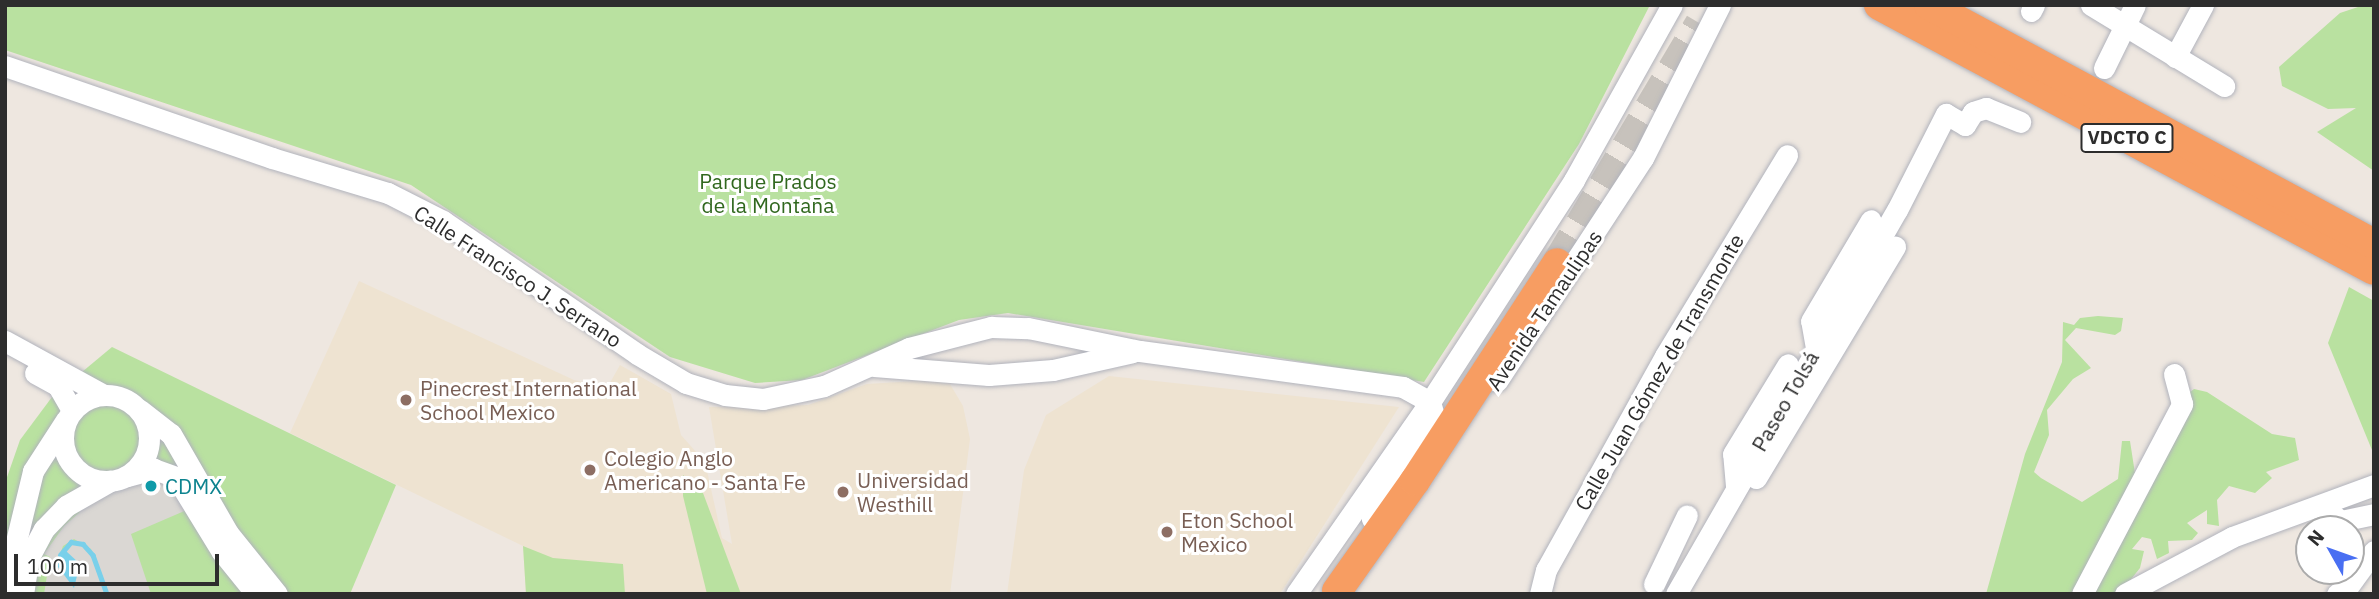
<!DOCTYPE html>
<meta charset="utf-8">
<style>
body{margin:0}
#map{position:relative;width:2379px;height:599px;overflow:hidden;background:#eee7e0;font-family:"IBM Plex Sans",sans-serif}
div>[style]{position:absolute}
.education>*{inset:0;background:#eee3d1}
.green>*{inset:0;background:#b9e1a0}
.plaza>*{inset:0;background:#dad7d3}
.water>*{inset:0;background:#79d0ea}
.stream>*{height:4.5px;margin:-2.25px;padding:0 2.25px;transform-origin:2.25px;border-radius:2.25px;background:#79d0ea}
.highway-tunnel>*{height:30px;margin-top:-15px;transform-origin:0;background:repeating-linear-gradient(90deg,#c7c2bc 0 30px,transparent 0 45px)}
.roads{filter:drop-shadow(0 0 2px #b1b3bc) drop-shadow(0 0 2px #b1b3bc)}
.minor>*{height:21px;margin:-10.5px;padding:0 10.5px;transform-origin:10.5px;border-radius:10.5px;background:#fff}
.minor>.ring{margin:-10.5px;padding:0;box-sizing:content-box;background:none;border:21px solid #fff;border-radius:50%}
.highway>*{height:30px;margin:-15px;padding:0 15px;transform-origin:15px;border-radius:15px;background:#f79d62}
.dots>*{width:19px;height:19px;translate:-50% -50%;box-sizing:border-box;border:4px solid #fff;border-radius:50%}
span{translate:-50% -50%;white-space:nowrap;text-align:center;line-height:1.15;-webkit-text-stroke:6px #fff;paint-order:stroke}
.shield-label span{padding:2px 5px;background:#fff;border:2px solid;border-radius:5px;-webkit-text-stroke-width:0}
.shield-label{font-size:19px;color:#2d2d2d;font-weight:700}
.park-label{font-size:21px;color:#31681f}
.street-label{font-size:21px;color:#2d2d2d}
.education-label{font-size:21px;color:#785e54}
.left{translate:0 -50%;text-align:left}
.culture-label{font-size:21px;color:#0d838f}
.frame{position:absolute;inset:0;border:7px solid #2d2d2d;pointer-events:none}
.north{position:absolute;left:2295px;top:515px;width:70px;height:70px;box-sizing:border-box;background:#fff;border:2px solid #ababab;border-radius:50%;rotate:310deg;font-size:19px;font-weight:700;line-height:28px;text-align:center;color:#2d2d2d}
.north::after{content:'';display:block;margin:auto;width:24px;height:32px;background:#496ff2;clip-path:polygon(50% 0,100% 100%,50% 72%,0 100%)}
.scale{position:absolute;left:14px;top:554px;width:205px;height:32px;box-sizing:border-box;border:4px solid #2d2d2d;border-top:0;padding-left:9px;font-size:21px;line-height:24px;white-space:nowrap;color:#2d2d2d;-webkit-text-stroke:5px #fff;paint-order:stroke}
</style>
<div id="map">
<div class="education">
<div style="clip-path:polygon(359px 281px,574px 380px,607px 388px,620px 365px,671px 394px,681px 435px,705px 462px,722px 538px,732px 544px,709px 407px,808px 405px,867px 384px,947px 379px,963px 406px,970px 439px,950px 594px,526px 594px,523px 546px,290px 433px)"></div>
<div style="clip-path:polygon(1109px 376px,1399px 407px,1280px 594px,1007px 594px,1024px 470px,1046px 415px)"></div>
</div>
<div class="green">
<div style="clip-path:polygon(5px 5px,1650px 5px,1579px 144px,1424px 382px,1008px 313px,959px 320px,802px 380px,755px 383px,670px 357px,411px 185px,5px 50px)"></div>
<div style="clip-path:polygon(2364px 5px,2374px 5px,2374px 171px,2317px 132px,2356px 108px,2328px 109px,2282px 86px,2279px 67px,2340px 13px)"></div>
<div style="clip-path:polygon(2349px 287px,2374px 301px,2374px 455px,2328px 343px)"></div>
<div style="clip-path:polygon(2098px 316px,2123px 318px,2121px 331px,2115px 335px,2076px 328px,2065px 340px,2091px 368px,2073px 379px,2047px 410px,2049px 435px,2034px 472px,2041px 478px,2082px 502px,2118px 479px,2122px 441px,2130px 441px,2136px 480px,2180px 400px,2194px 389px,2207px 392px,2272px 434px,2295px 438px,2299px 460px,2266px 472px,2272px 478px,2255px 493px,2229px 486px,2217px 500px,2219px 526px,2207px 524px,2207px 510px,2187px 523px,2198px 533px,2192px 540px,2168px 541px,2169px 553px,2157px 559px,2151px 539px,2142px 537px,2132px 549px,2144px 551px,2140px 568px,2128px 583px,2129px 594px,1986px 594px,2025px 454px,2062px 362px,2063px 322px,2074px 325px,2080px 318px)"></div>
<div style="clip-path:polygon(112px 347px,396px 485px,350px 594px,5px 594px,5px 483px,20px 440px,52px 397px)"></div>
<div style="clip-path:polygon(683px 475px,703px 493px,741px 594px,707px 594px,683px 496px)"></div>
<div style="clip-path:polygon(523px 546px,553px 558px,623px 564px,625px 594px,526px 594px)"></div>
</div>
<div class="plaza">
<div style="clip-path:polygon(165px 477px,189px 509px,131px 534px,151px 594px,109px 594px,91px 549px,74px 539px,63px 546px,58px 560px,81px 574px,80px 564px,64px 552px,72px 544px,83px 546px,93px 559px,105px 594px,44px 594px,50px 557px,44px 554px,64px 526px,80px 512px,75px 507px,127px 482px)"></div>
</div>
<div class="water">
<div style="clip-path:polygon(66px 551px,80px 564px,74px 588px,58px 567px,59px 555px)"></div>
</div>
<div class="stream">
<div style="left:60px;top:555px;width:17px;rotate:-50deg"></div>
<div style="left:71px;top:542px;width:12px;rotate:9deg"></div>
<div style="left:83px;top:544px;width:15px;rotate:48deg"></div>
<div style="left:93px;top:555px;width:41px;rotate:70.3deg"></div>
</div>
<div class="highway-tunnel">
<div style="left:1557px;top:263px;width:279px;rotate:-59.2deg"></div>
</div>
<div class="roads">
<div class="minor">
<div style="left:2091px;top:5px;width:156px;rotate:31.3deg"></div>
<div style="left:2031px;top:11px;width:7px;rotate:-63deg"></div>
<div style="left:2175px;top:57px;width:59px;rotate:-61.7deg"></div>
<div style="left:5px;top:66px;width:282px;rotate:19deg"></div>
<div style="left:272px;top:158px;width:121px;rotate:16.8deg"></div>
<div style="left:388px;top:193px;width:62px;rotate:27deg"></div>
<div style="left:443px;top:221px;width:235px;rotate:34.4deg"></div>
<div style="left:637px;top:354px;width:57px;rotate:30.6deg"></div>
<div style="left:686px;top:383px;width:41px;rotate:17.1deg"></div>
<div style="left:725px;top:395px;width:38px;rotate:6deg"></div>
<div style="left:763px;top:399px;width:62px;rotate:-12deg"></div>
<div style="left:824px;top:386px;width:93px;rotate:-24.1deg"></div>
<div style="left:909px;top:348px;width:85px;rotate:-14.4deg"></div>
<div style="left:991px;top:327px;width:37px;rotate:2deg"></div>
<div style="left:1028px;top:328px;width:114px;rotate:11.6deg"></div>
<div style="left:1140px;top:351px;width:265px;rotate:7.8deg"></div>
<div style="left:1403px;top:387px;width:31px;rotate:29deg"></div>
<div style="left:1430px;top:402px;width:19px;rotate:74deg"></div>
<div style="left:1435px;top:420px;width:117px;rotate:122.7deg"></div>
<div style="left:2104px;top:68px;width:70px;rotate:-63.8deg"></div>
<div style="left:5px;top:341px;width:111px;rotate:28.7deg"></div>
<div style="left:1816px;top:348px;width:27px;rotate:-100deg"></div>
<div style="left:1811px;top:321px;width:117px;rotate:-59.3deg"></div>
<div style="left:874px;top:366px;width:115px;rotate:4.5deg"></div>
<div style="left:989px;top:375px;width:64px;rotate:-4.5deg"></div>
<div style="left:1053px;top:370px;width:82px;rotate:-12.7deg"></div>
<div style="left:35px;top:373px;width:26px;rotate:29deg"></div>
<div style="left:58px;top:386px;width:28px;rotate:60deg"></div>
<div style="left:1497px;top:381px;width:267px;rotate:-56.8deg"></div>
<div style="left:1643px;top:158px;width:171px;rotate:-63.3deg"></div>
<div class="ring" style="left:63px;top:395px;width:65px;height:65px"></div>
<div style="left:140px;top:410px;width:39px;rotate:38deg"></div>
<div style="left:171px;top:434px;width:114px;rotate:60.1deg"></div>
<div style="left:228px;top:533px;width:78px;rotate:51.2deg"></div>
<div style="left:127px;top:476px;width:28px;rotate:-15deg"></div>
<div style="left:154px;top:469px;width:23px;rotate:20deg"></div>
<div style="left:176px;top:477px;width:88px;rotate:58.5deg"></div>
<div style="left:222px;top:552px;width:54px;rotate:51deg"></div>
<div style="left:1756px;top:478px;width:270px;rotate:-59deg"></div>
<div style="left:1736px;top:486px;width:32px;rotate:-95deg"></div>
<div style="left:1733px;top:454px;width:105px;rotate:-58.6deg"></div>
<div style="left:2323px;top:507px;width:23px;rotate:38deg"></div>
<div style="left:2341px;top:521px;width:34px;rotate:-12deg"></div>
<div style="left:1654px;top:584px;width:76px;rotate:-64.4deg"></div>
<div style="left:5px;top:587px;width:119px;rotate:-76.4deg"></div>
<div style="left:33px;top:471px;width:61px;rotate:-57.1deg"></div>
<div style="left:23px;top:594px;width:37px;rotate:-81deg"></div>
<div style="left:29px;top:557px;width:32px;rotate:-62deg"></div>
<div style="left:44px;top:529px;width:32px;rotate:-46deg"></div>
<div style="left:66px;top:506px;width:51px;rotate:-29.6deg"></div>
<div style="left:1296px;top:594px;width:234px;rotate:-55.1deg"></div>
<div style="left:1430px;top:402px;width:265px;rotate:-57deg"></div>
<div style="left:1574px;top:180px;width:201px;rotate:-60.8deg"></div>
<div style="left:1540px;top:594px;width:25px;rotate:-76deg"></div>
<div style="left:1546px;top:570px;width:245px;rotate:-60.9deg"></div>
<div style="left:1665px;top:356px;width:235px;rotate:-58.7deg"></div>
<div style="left:1676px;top:594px;width:443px;rotate:-60.1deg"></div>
<div style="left:1897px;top:210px;width:108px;rotate:-63deg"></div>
<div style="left:1946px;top:114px;width:22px;rotate:30deg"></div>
<div style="left:1965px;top:125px;width:15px;rotate:-58deg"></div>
<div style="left:1973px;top:112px;width:14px;rotate:-17deg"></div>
<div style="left:1986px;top:108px;width:37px;rotate:22deg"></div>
<div style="left:2082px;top:594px;width:215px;rotate:-62.2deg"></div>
<div style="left:2182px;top:404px;width:31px;rotate:-105deg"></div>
<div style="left:2125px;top:594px;width:121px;rotate:-28deg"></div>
<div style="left:2232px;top:537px;width:151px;rotate:-20.1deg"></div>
<div style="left:2337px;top:594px;width:12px;rotate:-31deg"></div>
<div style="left:2347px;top:588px;width:46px;rotate:-53.9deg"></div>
</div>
<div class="highway">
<div style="left:1879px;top:5px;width:561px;rotate:28.16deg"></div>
<div style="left:1929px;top:5px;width:505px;rotate:28.24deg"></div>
<div style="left:1337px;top:591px;width:135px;rotate:-54.7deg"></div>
<div style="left:1415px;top:481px;width:260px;rotate:-56.9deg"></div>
</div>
</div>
<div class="dots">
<div style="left:406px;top:400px;background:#8d6e63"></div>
<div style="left:590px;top:470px;background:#8d6e63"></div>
<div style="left:151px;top:486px;background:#0f9aa8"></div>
<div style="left:843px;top:492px;background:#8d6e63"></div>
<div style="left:1167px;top:532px;background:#8d6e63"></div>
</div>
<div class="shield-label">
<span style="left:2127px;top:138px">VDCTO C</span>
</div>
<div class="park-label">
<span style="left:768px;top:193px">Parque Prados<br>de la Montaña</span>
</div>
<div class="street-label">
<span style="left:518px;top:276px;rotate:33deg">Calle Francisco J. Serrano</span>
<span style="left:1544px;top:310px;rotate:-56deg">Avenida Tamaulipas</span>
<span style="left:1659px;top:372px;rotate:-60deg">Calle Juan Gómez de Transmonte</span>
<span style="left:1785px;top:401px;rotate:-60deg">Paseo Tolsá</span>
</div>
<div class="education-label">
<span class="left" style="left:420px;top:400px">Pinecrest International<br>School Mexico</span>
<span class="left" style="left:604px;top:470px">Colegio Anglo<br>Americano - Santa Fe</span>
<span class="left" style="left:857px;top:492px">Universidad<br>Westhill</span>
<span class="left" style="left:1181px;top:532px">Eton School<br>Mexico</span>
</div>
<div class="culture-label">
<span class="left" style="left:165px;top:486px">CDMX</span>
</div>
<div class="frame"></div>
<div class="north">N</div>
<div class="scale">100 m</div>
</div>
